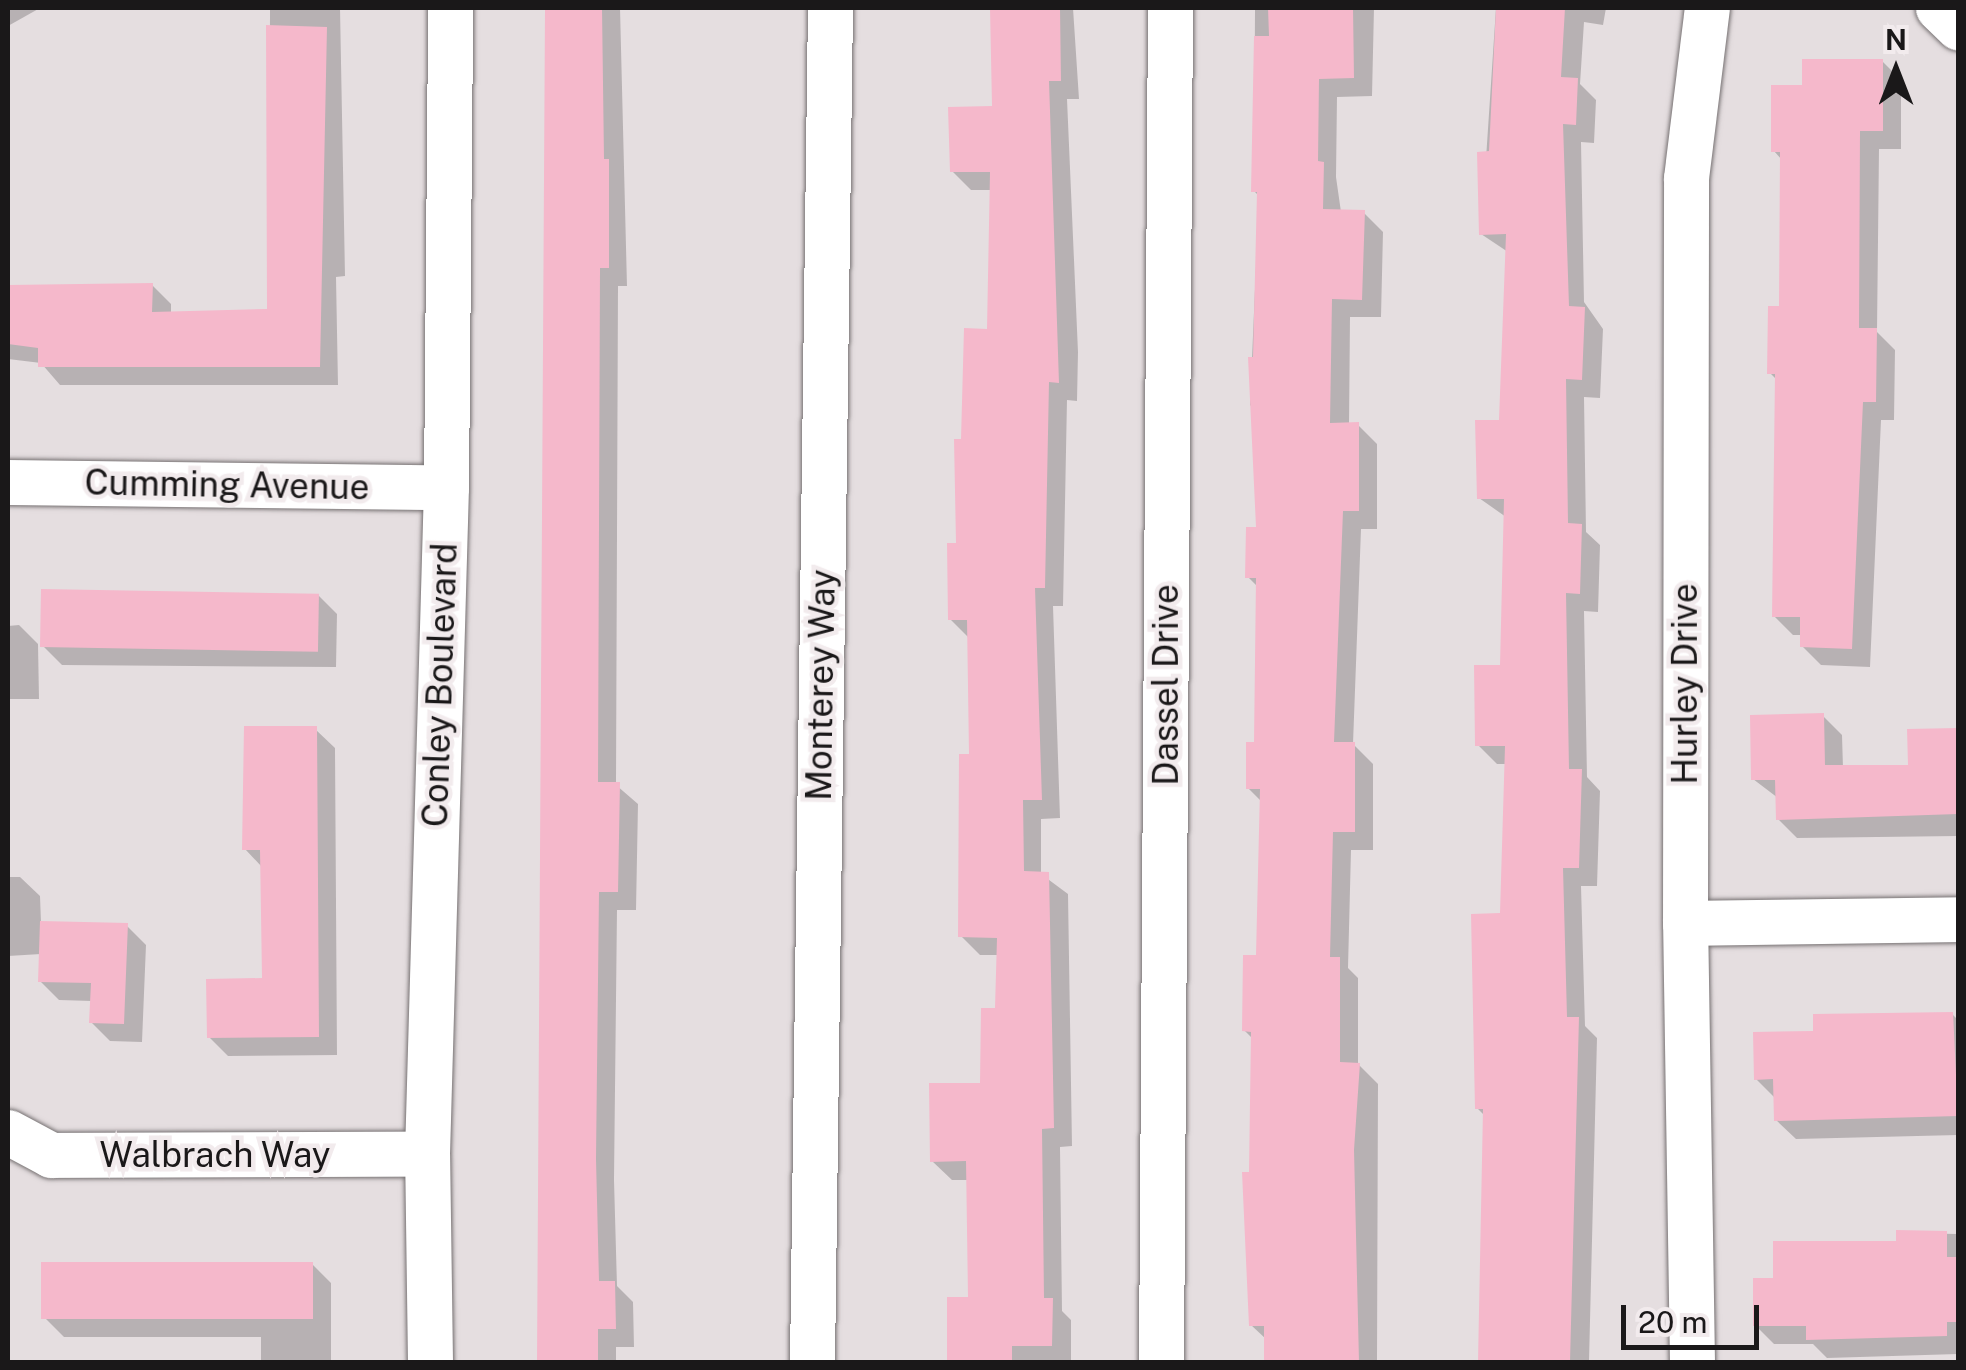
<!DOCTYPE html>
<style>
body{margin:0}
#map{position:relative;width:1966px;height:1370px;overflow:hidden;background:#e5dee0;font-family:"Public Sans",sans-serif}
div>[style]{position:absolute}
.shadow>*{inset:0;background:#0003}
.building>*{inset:0;background:#f5b8cb;transform-origin:0 0}
.roads{filter:drop-shadow(0 0 2px #767172) drop-shadow(0 0 2px #767172)}
.street>*{height:45px;margin:-22.5px;padding:0 22.5px;transform-origin:22.5px;border-radius:22.5px;background:#fff}
span{translate:-50% -50%;white-space:nowrap;text-align:center;line-height:1.15;-webkit-text-stroke:9px #f2ebed;paint-order:stroke}
.street-label{font-size:35px;color:#1a1819}
.frame{position:absolute;inset:0;border:10px solid #1a1819;pointer-events:none}
.north{position:absolute;left:1846px;top:20px;width:100px;height:100px;-webkit-text-stroke:8px #f2ebed;paint-order:stroke;rotate:0deg;font-size:28px;font-weight:700;line-height:40px;text-align:center;color:#1a1819}
.north::after{content:'';display:block;margin:auto;width:35px;height:45px;background:#1a1819;clip-path:polygon(50% 0,100% 100%,50% 72%,0 100%)}
.scale{position:absolute;left:1621px;top:1305px;width:138px;height:45px;box-sizing:border-box;border:5px solid #1a1819;border-top:0;padding-left:12px;font-size:30px;line-height:35px;white-space:nowrap;color:#1a1819;-webkit-text-stroke:8px #f2ebed;paint-order:stroke}
</style>
<div id="map">
<div class="shadow">
<div style="clip-path:polygon(8px 8px,40px 8px,8px 26px)"></div>
<div style="clip-path:polygon(270px 8px,340px 8px,345px 276px,336px 277px,338px 385px,60px 385px,41px 363px,8px 359px,8px 288px,152px 285px,171px 304px,171px 314px,269px 311px)"></div>
<div style="clip-path:polygon(546px 8px,620px 8px,627px 286px,618px 286px,616px 785px,638px 804px,636px 910px,617px 910px,614px 1180px,617px 1286px,633px 1302px,634px 1347px,616px 1347px,616px 1362px,540px 1362px)"></div>
<div style="clip-path:polygon(993px 8px,1073px 8px,1079px 99px,1067px 99px,1078px 352px,1077px 401px,1067px 400px,1063px 606px,1053px 606px,1060px 818px,1041px 819px,1041px 874px,1068px 894px,1072px 1146px,1060px 1147px,1062px 1311px,1071px 1320px,1071px 1362px,949px 1362px,950px 1299px,971px 1300px,969px 1180px,952px 1180px,932px 1161px,982px 1085px,998px 1010px,999px 955px,980px 955px,961px 936px,972px 756px,970px 639px,950px 619px,990px 332px,992px 190px,971px 190px,952px 171px,994px 108px)"></div>
<div style="clip-path:polygon(1255px 8px,1374px 8px,1372px 96px,1337px 97px,1336px 177px,1341px 212px,1364px 213px,1383px 232px,1381px 317px,1350px 317px,1349px 425px,1358px 425px,1377px 444px,1377px 529px,1361px 529px,1353px 744px,1373px 764px,1373px 850px,1351px 850px,1348px 968px,1358px 978px,1358px 1064px,1378px 1084px,1377px 1362px,1267px 1362px,1267px 1340px,1251px 1325px,1254px 1040px,1244px 1030px,1259px 958px,1262px 802px,1248px 788px,1257px 744px,1259px 588px,1248px 577px,1258px 529px,1257px 412px,1250px 405px,1259px 196px,1254px 191px)"></div>
<div style="clip-path:polygon(1496px 8px,1606px 8px,1603px 25px,1584px 22px,1580px 84px,1596px 100px,1594px 143px,1581px 142px,1584px 302px,1603px 329px,1600px 398px,1584px 397px,1586px 532px,1600px 545px,1598px 612px,1584px 611px,1587px 777px,1600px 791px,1597px 886px,1581px 886px,1585px 1026px,1597px 1038px,1589px 1362px,1481px 1362px,1485px 1116px,1477px 1108px,1502px 916px,1507px 764px,1497px 764px,1478px 745px,1502px 667px,1506px 517px,1479px 498px,1501px 422px,1508px 252px,1481px 234px)"></div>
<div style="clip-path:polygon(1882px 61px,1901px 80px,1901px 149px,1879px 149px,1877px 332px,1895px 350px,1894px 420px,1881px 420px,1870px 667px,1821px 665px,1802px 646px,1802px 635px,1793px 635px,1774px 616px,1778px 381px,1770px 373px,1781px 309px,1782px 160px,1774px 151px,1804px 88px)"></div>
<div style="clip-path:polygon(318px 595px,337px 614px,336px 667px,62px 665px,43px 646px)"></div>
<div style="clip-path:polygon(19px 625px,38px 644px,39px 699px,8px 699px,8px 626px)"></div>
<div style="clip-path:polygon(1823px 716px,1842px 735px,1843px 768px,1910px 768px,1910px 731px,1958px 730px,1958px 836px,1797px 838px,1778px 819px,1778px 798px,1753px 779px)"></div>
<div style="clip-path:polygon(315px 729px,335px 748px,337px 1055px,228px 1056px,209px 1037px,264px 981px,262px 867px,245px 849px)"></div>
<div style="clip-path:polygon(8px 877px,20px 877px,40px 896px,41px 923px,127px 926px,146px 945px,142px 1042px,110px 1041px,91px 1022px,92px 1001px,59px 1000px,40px 981px,41px 954px,8px 956px)"></div>
<div style="clip-path:polygon(1952px 1014px,1958px 1020px,1958px 1135px,1796px 1139px,1776px 1120px,1776px 1099px,1756px 1079px,1816px 1034px)"></div>
<div style="clip-path:polygon(1899px 1233px,1958px 1234px,1958px 1354px,1827px 1358px,1813px 1344px,1774px 1344px,1755px 1325px,1775px 1281px,1899px 1244px)"></div>
<div style="clip-path:polygon(312px 1264px,331px 1283px,331px 1362px,261px 1362px,261px 1337px,64px 1337px,45px 1318px)"></div>
</div>
<div class="building">
<div style="clip-path:polygon(545px 8px,602px 8px,604px 159px,609px 159px,609px 268px,600px 268px,598px 782px,620px 782px,618px 892px,599px 892px,596px 1159px,599px 1281px,615px 1281px,616px 1329px,598px 1329px,598px 1362px,537px 1362px)"></div>
<div style="clip-path:polygon(990px 8px,1060px 8px,1061px 81px,1049px 81px,1059px 383px,1049px 382px,1045px 588px,1035px 588px,1042px 800px,1023px 800px,1024px 871px,1049px 872px,1054px 1128px,1042px 1129px,1044px 1298px,1053px 1298px,1052px 1346px,1012px 1346px,1012px 1362px,947px 1362px,947px 1297px,968px 1297px,966px 1161px,930px 1162px,929px 1083px,980px 1083px,981px 1008px,995px 1008px,997px 938px,958px 937px,959px 754px,969px 754px,967px 620px,948px 620px,947px 543px,956px 543px,954px 439px,961px 439px,964px 328px,987px 329px,990px 172px,950px 172px,948px 107px,992px 106px)"></div>
<div style="clip-path:polygon(1268px 8px,1353px 8px,1354px 78px,1319px 79px,1318px 161px,1324px 162px,1323px 209px,1365px 210px,1362px 300px,1332px 299px,1330px 423px,1359px 422px,1359px 511px,1343px 511px,1334px 742px,1355px 742px,1355px 832px,1333px 832px,1330px 957px,1340px 957px,1340px 1062px,1360px 1063px,1354px 1150px,1359px 1362px,1264px 1362px,1264px 1326px,1249px 1326px,1242px 1172px,1249px 1172px,1251px 1032px,1242px 1031px,1243px 955px,1256px 955px,1260px 789px,1246px 789px,1246px 742px,1254px 742px,1256px 578px,1245px 578px,1246px 527px,1256px 527px,1248px 357px,1253px 357px,1257px 192px,1251px 192px,1254px 36px,1269px 36px)"></div>
<div style="clip-path:polygon(1496px 8px,1565px 8px,1561px 77px,1578px 78px,1576px 125px,1563px 124px,1569px 306px,1585px 307px,1582px 380px,1566px 379px,1568px 523px,1582px 524px,1580px 594px,1566px 593px,1569px 769px,1582px 769px,1579px 868px,1563px 868px,1567px 1017px,1579px 1017px,1570px 1362px,1478px 1362px,1483px 1109px,1475px 1109px,1471px 914px,1500px 913px,1505px 746px,1475px 746px,1474px 665px,1500px 665px,1504px 499px,1477px 499px,1475px 420px,1499px 420px,1506px 234px,1479px 235px,1477px 152px,1489px 151px)"></div>
<div style="clip-path:polygon(266px 25px,327px 27px,320px 367px,38px 367px,38px 348px,8px 344px,8px 285px,153px 283px,152px 312px,267px 309px)"></div>
<div style="clip-path:polygon(1802px 59px,1883px 59px,1883px 131px,1860px 131px,1859px 328px,1877px 328px,1876px 402px,1863px 402px,1852px 649px,1800px 647px,1800px 617px,1772px 617px,1775px 374px,1767px 374px,1768px 306px,1779px 306px,1780px 152px,1771px 152px,1771px 85px,1802px 85px)"></div>
<div style="left:41px;top:589px;width:278px;height:58px;rotate:1deg"></div>
<div style="clip-path:polygon(1824px 713px,1825px 765px,1908px 765px,1907px 729px,1958px 728px,1958px 814px,1776px 820px,1775px 780px,1751px 780px,1750px 715px)"></div>
<div style="clip-path:polygon(244px 726px,317px 726px,319px 1037px,207px 1038px,206px 979px,262px 978px,260px 850px,242px 850px)"></div>
<div style="clip-path:polygon(40px 921px,128px 923px,124px 1024px,89px 1023px,91px 983px,38px 982px)"></div>
<div style="clip-path:polygon(1953px 1012px,1958px 1116px,1774px 1121px,1773px 1079px,1754px 1080px,1753px 1032px,1813px 1031px,1813px 1014px)"></div>
<div style="clip-path:polygon(1896px 1230px,1947px 1231px,1947px 1257px,1958px 1257px,1958px 1322px,1947px 1322px,1947px 1336px,1806px 1340px,1806px 1326px,1753px 1326px,1753px 1278px,1773px 1278px,1773px 1241px,1896px 1241px)"></div>
<div style="left:41px;top:1262px;width:272px;height:57px"></div>
</div>
<div class="roads">
<div class="street">
<div style="left:1938px;top:8px;width:28px;rotate:44deg"></div>
<div style="left:8px;top:482px;width:438px;rotate:0.7deg"></div>
<div style="left:1685px;top:923px;width:273px;rotate:-0.8deg"></div>
<div style="left:8px;top:1132px;width:49px;rotate:28.1deg"></div>
<div style="left:51px;top:1155px;width:376px;rotate:-0.2deg"></div>
<div style="left:430px;top:1362px;width:208px;rotate:-90.8deg"></div>
<div style="left:427px;top:1154px;width:667px;rotate:-88.37deg"></div>
<div style="left:446px;top:487px;width:479px;rotate:-89.5deg"></div>
<div style="left:812px;top:1362px;width:1354px;rotate:-89.24deg"></div>
<div style="left:1161px;top:1362px;width:1354px;rotate:-89.62deg"></div>
<div style="left:1692px;top:1362px;width:439px;rotate:-90.9deg"></div>
<div style="left:1685px;top:923px;width:745px;rotate:-89.92deg"></div>
<div style="left:1686px;top:178px;width:171px;rotate:-83deg"></div>
</div>
</div>
<div class="street-label">
<span style="left:227px;top:485px;rotate:1deg">Cumming Avenue</span>
<span style="left:1685px;top:684px;rotate:-90deg">Hurley Drive</span>
<span style="left:440px;top:685px;rotate:-88deg">Conley Boulevard</span>
<span style="left:821px;top:685px;rotate:-89deg">Monterey Way</span>
<span style="left:1166px;top:685px;rotate:-90deg">Dassel Drive</span>
<span style="left:215px;top:1155px">Walbrach Way</span>
</div>
<div class="frame"></div>
<div class="north">N</div>
<div class="scale">20 m</div>
</div>
